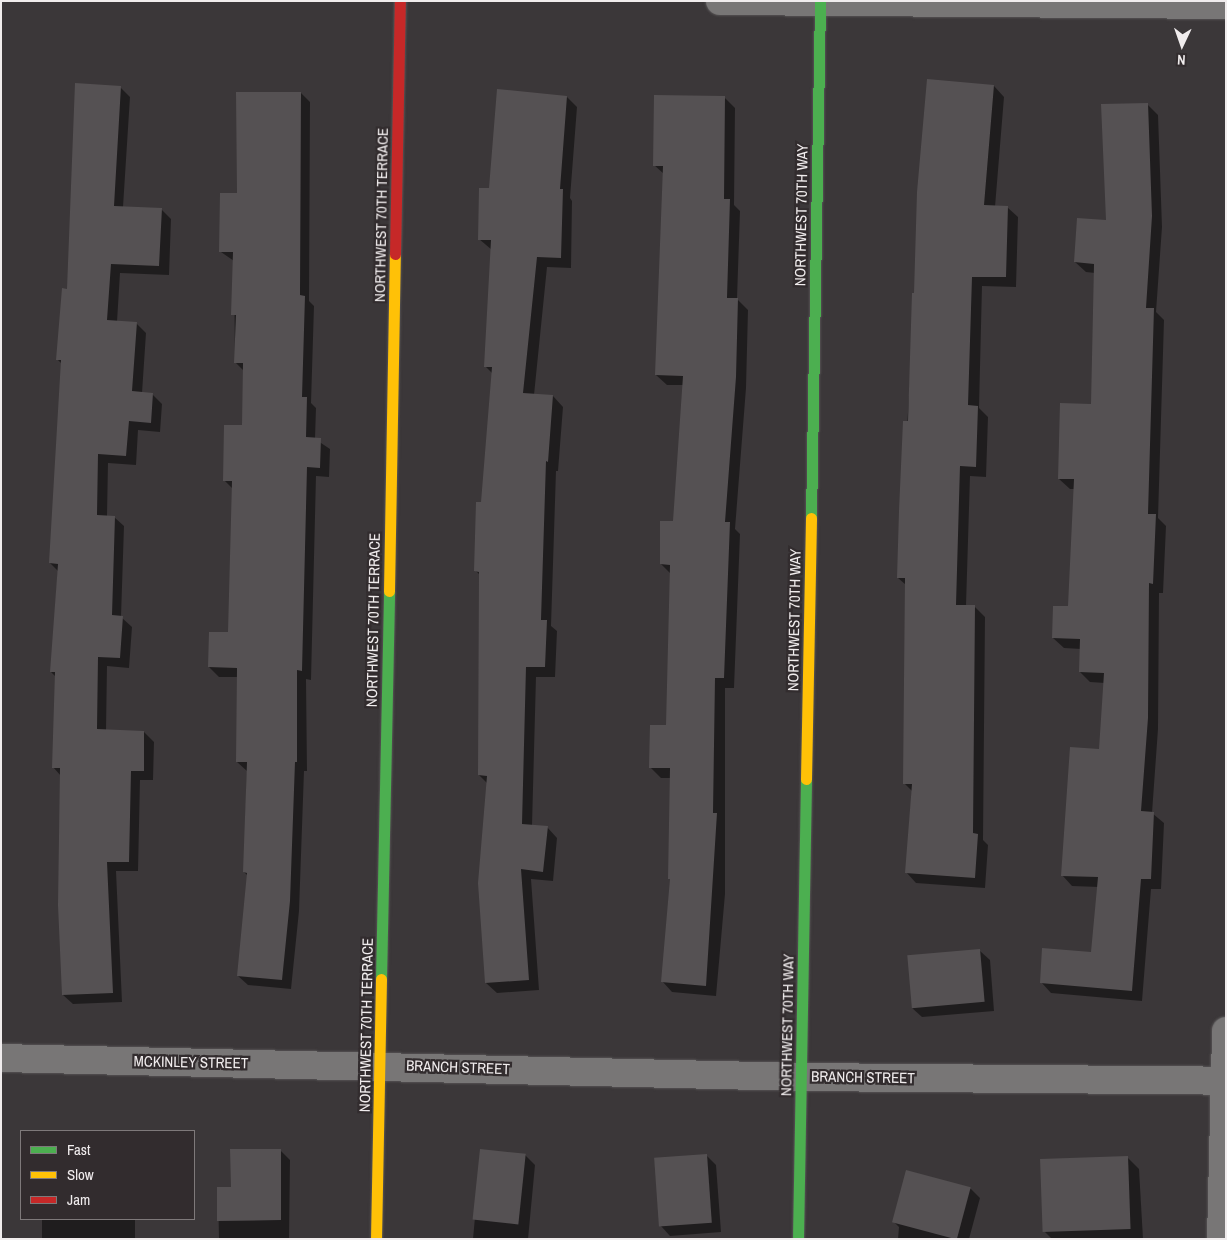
<!DOCTYPE html>
<style>
body{margin:0}
#map{position:relative;width:1227px;height:1240px;overflow:hidden;background:#3b3739;font-family:"Archivo Narrow",sans-serif}
div>[style]{position:absolute}
.shadow>*{inset:0;background:#0007;transform-origin:0 0}
.building>*{inset:0;background:#555153;transform-origin:0 0}
.roads{filter:drop-shadow(0 0 1px #585556) drop-shadow(0 0 1px #585556)}
.street>*{height:28px;margin:-14px;padding:0 14px;transform-origin:14px;border-radius:14px;background:#787676}
.fast>*{height:11px;margin:-5.5px;padding:0 5.5px;transform-origin:5.5px;border-radius:5.5px;background:#4caf50}
.slow>*{height:11px;margin:-5.5px;padding:0 5.5px;transform-origin:5.5px;border-radius:5.5px;background:#ffc107}
.jam>*{height:11px;margin:-5.5px;padding:0 5.5px;transform-origin:5.5px;border-radius:5.5px;background:#c62828}
span{translate:-50% -50%;white-space:nowrap;text-align:center;line-height:1.15;-webkit-text-stroke:4.5px #322c2e;paint-order:stroke}
.street-label{font-size:15px;color:#f0eced}
.frame{position:absolute;inset:0;border:2px solid #f0eced;pointer-events:none}
.legend{position:absolute;left:20px;top:1130px;width:175px;height:90px;box-sizing:border-box;background:#322c2e;border:1px solid #7e797a;margin:0;padding:6px 9px;list-style:none;font-size:15px;color:#f0eced}
.legend li{display:flex;align-items:center;gap:10px;height:25px}
.legend b{width:25px;border:1px solid #7e797a}
.north{position:absolute;left:1157px;top:20px;width:50px;height:50px;-webkit-text-stroke:4px #322c2e;paint-order:stroke;rotate:183deg;font-size:14px;font-weight:700;line-height:20px;text-align:center;color:#f0eced}
.north::after{content:'';display:block;margin:auto;width:18px;height:22px;background:#f0eced;clip-path:polygon(50% 0,100% 100%,50% 72%,0 100%)}
</style>
<div id="map">
<div class="shadow">
<div style="clip-path:polygon(928px 81px,994px 86px,1004px 97px,995px 207px,1007px 207px,1018px 217px,1016px 287px,982px 286px,979px 408px,988px 417px,986px 477px,970px 476px,966px 606px,974px 606px,985px 617px,983px 840px,988px 845px,985px 888px,916px 883px,906px 872px,912px 791px,904px 783px,906px 585px,898px 578px)"></div>
<div style="clip-path:polygon(120px 87px,130px 97px,123px 207px,161px 209px,171px 219px,169px 275px,120px 273px,117px 322px,136px 323px,146px 333px,142px 393px,152px 394px,162px 404px,160px 432px,138px 430px,136px 465px,108px 463px,107px 516px,114px 517px,124px 526px,121px 617px,132px 627px,129px 668px,107px 666px,106px 731px,144px 732px,154px 742px,153px 780px,140px 780px,138px 871px,116px 871px,122px 1002px,73px 1004px,63px 995px,61px 776px,53px 767px,56px 677px,51px 672px,58px 571px,50px 563px,62px 364px,57px 359px,68px 290px)"></div>
<div style="clip-path:polygon(301px 93px,310px 102px,309px 301px,314px 306px,311px 403px,316px 408px,315px 439px,330px 449px,329px 477px,316px 476px,311px 680px,306px 679px,307px 771px,304px 771px,299px 911px,291px 989px,248px 985px,238px 976px,248px 876px,244px 872px,247px 771px,237px 762px,238px 677px,219px 677px,209px 667px,230px 633px,233px 489px,224px 480px,243px 426px,244px 371px,235px 362px,234px 261px,221px 252px,238px 195px)"></div>
<div style="clip-path:polygon(567px 97px,577px 107px,570px 198px,572px 201px,571px 268px,547px 267px,534px 395px,553px 396px,563px 407px,558px 471px,556px 471px,551px 626px,557px 631px,555px 677px,536px 677px,532px 826px,547px 827px,557px 838px,553px 881px,531px 879px,539px 990px,497px 993px,486px 983px,488px 784px,479px 775px,481px 576px,476px 571px,493px 374px,485px 366px,492px 250px,479px 239px,490px 189px)"></div>
<div style="clip-path:polygon(724px 97px,735px 108px,734px 205px,740px 211px,737px 299px,748px 310px,746px 388px,735px 529px,740px 534px,734px 688px,725px 688px,725px 894px,716px 996px,672px 992px,662px 981px,671px 881px,671px 778px,661px 778px,650px 767px,667px 726px,671px 574px,661px 564px,674px 523px,684px 385px,667px 385px,656px 375px,664px 174px,654px 165px)"></div>
<div style="clip-path:polygon(1147px 104px,1158px 115px,1162px 227px,1156px 312px,1164px 320px,1158px 518px,1166px 526px,1163px 593px,1159px 593px,1158px 729px,1152px 813px,1164px 823px,1161px 889px,1151px 889px,1142px 1001px,1051px 993px,1041px 982px,1093px 953px,1099px 887px,1072px 886px,1062px 875px,1100px 750px,1105px 683px,1090px 682px,1080px 672px,1081px 649px,1064px 648px,1053px 638px,1070px 608px,1075px 489px,1070px 489px,1059px 479px,1093px 405px,1095px 273px,1086px 272px,1075px 262px,1107px 221px)"></div>
<div style="clip-path:polygon(980px 951px,990px 960px,994px 1011px,922px 1017px,912px 1008px)"></div>
<div style="clip-path:polygon(280px 1150px,290px 1160px,289px 1239px,219px 1239px,218px 1189px,232px 1188px)"></div>
<div style="clip-path:polygon(481px 1151px,525px 1155px,535px 1165px,528px 1239px,473px 1239px)"></div>
<div style="clip-path:polygon(706px 1155px,716px 1165px,721px 1232px,670px 1236px,661px 1226px)"></div>
<div style="clip-path:polygon(1127px 1157px,1139px 1169px,1143px 1239px,1052px 1239px,1045px 1232px)"></div>
<div style="clip-path:polygon(907px 1172px,971px 1189px,980px 1198px,969px 1239px,898px 1239px,899px 1227px,894px 1222px)"></div>
<div style="left:42px;top:1219px;width:93px;height:20px"></div>
</div>
<div class="building">
<div style="clip-path:polygon(927px 79px,994px 85px,984px 205px,1008px 206px,1006px 277px,972px 277px,968px 405px,978px 406px,976px 467px,960px 466px,956px 605px,975px 605px,973px 833px,978px 834px,975px 878px,905px 873px,912px 784px,903px 784px,905px 578px,897px 578px,899px 511px,903px 421px,908px 421px,912px 293px,914px 293px,917px 192px)"></div>
<div style="clip-path:polygon(75px 83px,121px 86px,114px 206px,162px 208px,159px 266px,111px 264px,107px 320px,137px 322px,132px 391px,153px 393px,151px 423px,129px 421px,126px 456px,98px 454px,97px 515px,115px 516px,112px 615px,123px 616px,120px 658px,98px 657px,97px 729px,144px 731px,144px 771px,131px 771px,129px 862px,107px 862px,113px 993px,62px 995px,58px 905px,60px 768px,52px 768px,55px 672px,50px 672px,58px 564px,49px 563px,61px 360px,56px 360px,62px 288px,67px 289px)"></div>
<div style="clip-path:polygon(497px 89px,567px 96px,560px 189px,563px 189px,561px 258px,537px 257px,523px 393px,553px 395px,548px 462px,546px 461px,541px 620px,547px 620px,545px 667px,526px 667px,522px 824px,548px 826px,543px 872px,521px 869px,529px 980px,485px 983px,478px 883px,487px 776px,478px 775px,479px 572px,474px 571px,476px 502px,481px 502px,492px 367px,484px 367px,491px 240px,478px 240px,479px 188px,489px 188px)"></div>
<div style="clip-path:polygon(236px 92px,301px 92px,300px 295px,305px 296px,302px 397px,307px 397px,306px 437px,321px 438px,320px 468px,307px 467px,302px 671px,297px 670px,297px 762px,295px 762px,290px 901px,282px 980px,237px 976px,247px 873px,243px 872px,247px 762px,236px 762px,237px 668px,208px 667px,209px 632px,228px 632px,232px 481px,223px 481px,224px 425px,242px 425px,243px 363px,234px 363px,236px 315px,231px 315px,233px 252px,219px 252px,220px 193px,237px 193px)"></div>
<div style="clip-path:polygon(654px 95px,725px 96px,724px 199px,730px 199px,727px 298px,738px 298px,736px 377px,725px 522px,730px 522px,724px 678px,715px 678px,713px 813px,717px 813px,706px 986px,661px 982px,670px 879px,668px 879px,670px 768px,649px 768px,650px 725px,666px 725px,670px 565px,660px 564px,660px 521px,673px 521px,683px 376px,655px 375px,663px 166px,653px 166px)"></div>
<div style="clip-path:polygon(1148px 103px,1152px 216px,1146px 308px,1154px 308px,1148px 514px,1156px 514px,1153px 584px,1149px 583px,1148px 718px,1141px 811px,1154px 812px,1151px 879px,1141px 879px,1132px 991px,1040px 983px,1042px 948px,1091px 952px,1098px 877px,1061px 876px,1070px 747px,1099px 749px,1104px 673px,1079px 672px,1080px 639px,1052px 638px,1053px 606px,1068px 606px,1074px 479px,1058px 479px,1060px 403px,1091px 404px,1094px 264px,1074px 262px,1077px 218px,1106px 220px,1101px 104px)"></div>
<div style="left:980px;top:949px;width:53px;height:73px;rotate:85deg"></div>
<div style="clip-path:polygon(230px 1149px,281px 1149px,281px 1220px,217px 1221px,217px 1187px,231px 1187px)"></div>
<div style="left:480px;top:1149px;width:46px;height:71px;rotate:6deg"></div>
<div style="left:707px;top:1154px;width:69px;height:53px;rotate:86deg"></div>
<div style="left:1128px;top:1156px;width:73px;height:88px;rotate:88deg"></div>
<div style="left:906px;top:1170px;width:67px;height:54px;rotate:15deg"></div>
</div>
<div class="roads">
<div class="street">
<div style="left:720px;top:1px;width:506px;rotate:0.45deg"></div>
<div style="left:1px;top:1058px;width:800px;rotate:1.36deg"></div>
<div style="left:801px;top:1077px;width:425px;rotate:0.5deg"></div>
<div style="left:1221px;top:1239px;width:208px;rotate:-88.6deg"></div>
</div>
<div class="fast">
<div style="left:811px;top:518px;width:517px;rotate:-89deg"></div>
<div style="left:381px;top:979px;width:388px;rotate:-88.8deg"></div>
<div style="left:798px;top:1239px;width:460px;rotate:-89deg"></div>
</div>
<div class="slow">
<div style="left:389px;top:591px;width:337px;rotate:-89deg"></div>
<div style="left:806px;top:779px;width:261px;rotate:-88.9deg"></div>
<div style="left:376px;top:1239px;width:260px;rotate:-88.9deg"></div>
</div>
<div class="jam">
<div style="left:395px;top:254px;width:253px;rotate:-88.9deg"></div>
</div>
</div>
<div class="street-label">
<span style="left:381px;top:215px;rotate:-89deg">NORTHWEST 70TH TERRACE</span>
<span style="left:801px;top:215px;rotate:-89deg">NORTHWEST 70TH WAY</span>
<span style="left:373px;top:620px;rotate:-89deg">NORTHWEST 70TH TERRACE</span>
<span style="left:794px;top:620px;rotate:-89deg">NORTHWEST 70TH WAY</span>
<span style="left:366px;top:1025px;rotate:-89deg">NORTHWEST 70TH TERRACE</span>
<span style="left:787px;top:1025px;rotate:-89deg">NORTHWEST 70TH WAY</span>
<span style="left:191px;top:1062px;rotate:1deg">MCKINLEY STREET</span>
<span style="left:458px;top:1067px;rotate:2deg">BRANCH STREET</span>
<span style="left:863px;top:1077px;rotate:1deg">BRANCH STREET</span>
</div>
<div class="frame"></div>
<ul class="legend">
<li><b style="height:6px;background:#4caf50"></b>Fast</li>
<li><b style="height:6px;background:#ffc107"></b>Slow</li>
<li><b style="height:6px;background:#c62828"></b>Jam</li>
</ul>
<div class="north">N</div>
</div>
